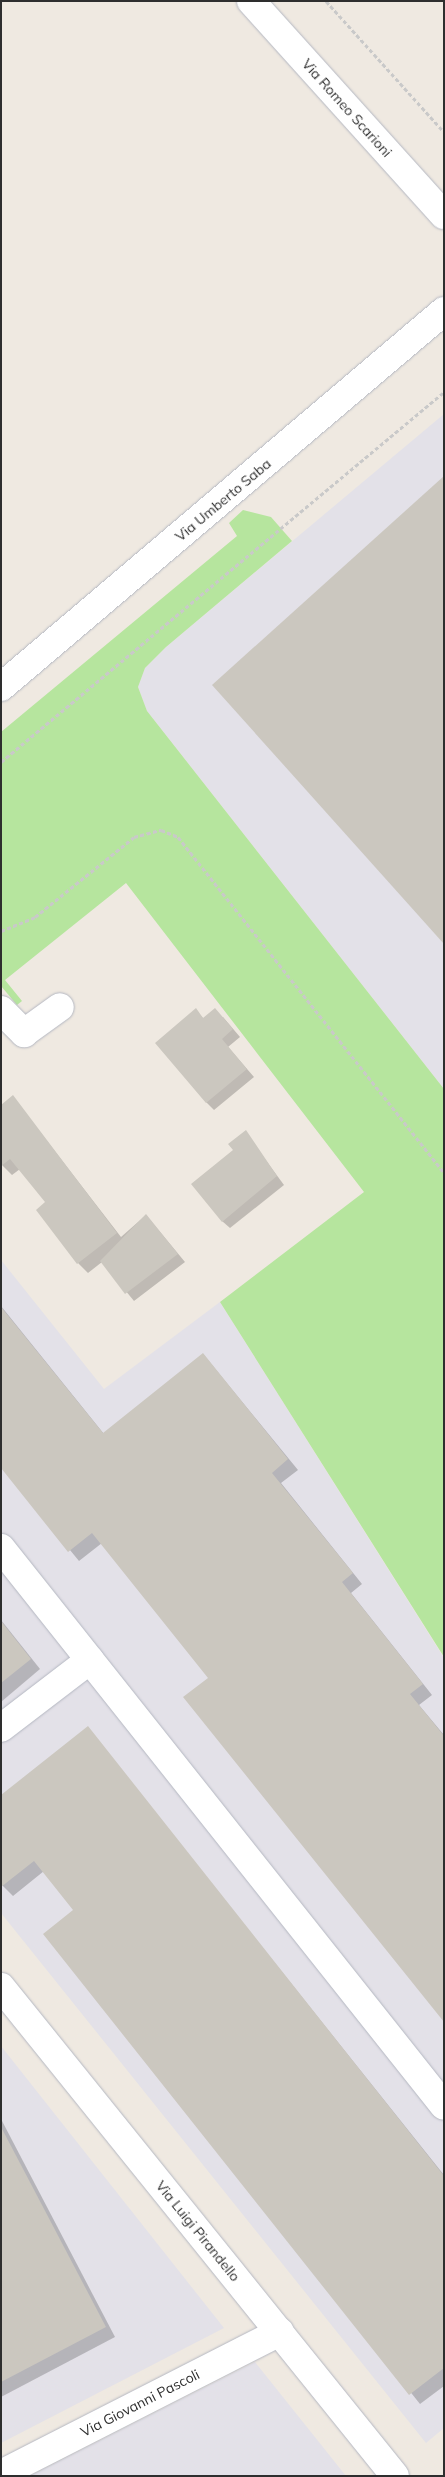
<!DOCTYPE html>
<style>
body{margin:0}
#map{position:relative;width:445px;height:2477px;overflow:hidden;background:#efe9e1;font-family:Mulish,sans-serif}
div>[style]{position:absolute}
.industrial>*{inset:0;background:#e3e1e8}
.green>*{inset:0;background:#b6e59e}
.shadow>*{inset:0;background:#0003}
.building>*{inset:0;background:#cbc7bf}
.path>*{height:3px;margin-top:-1.5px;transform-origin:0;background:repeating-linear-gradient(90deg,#c9c9c9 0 4px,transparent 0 6.5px)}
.roads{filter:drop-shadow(0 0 1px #b4b7c1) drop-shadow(0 0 1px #b4b7c1)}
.minor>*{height:28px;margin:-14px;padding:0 14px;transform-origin:14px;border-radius:14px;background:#fff}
span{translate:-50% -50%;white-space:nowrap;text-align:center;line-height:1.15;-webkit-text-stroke:4.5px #fff;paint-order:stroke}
.street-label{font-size:14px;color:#2e2e2e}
.frame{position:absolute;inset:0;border:2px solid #2e2e2e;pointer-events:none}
</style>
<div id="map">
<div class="industrial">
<div style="clip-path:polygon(444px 414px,444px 1089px,147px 711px,138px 687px,145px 668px,166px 647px)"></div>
<div style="clip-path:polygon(1px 1260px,104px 1389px,220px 1302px,444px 1658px,444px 2428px,426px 2443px,1px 1913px)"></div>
<div style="clip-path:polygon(1px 2046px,224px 2328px,1px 2443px)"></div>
<div style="clip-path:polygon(255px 2362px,346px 2476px,30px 2476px)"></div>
</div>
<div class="green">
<div style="clip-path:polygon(243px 510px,271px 517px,292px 541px,166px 647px,145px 668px,138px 687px,147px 711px,444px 1089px,444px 1657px,220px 1302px,364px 1192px,126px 883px,5px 980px,22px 1001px,17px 1005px,1px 986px,1px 732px,237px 536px,229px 523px)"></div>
</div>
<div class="shadow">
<div style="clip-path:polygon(195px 1010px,204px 1019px,223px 1017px,240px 1037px,228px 1047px,254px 1077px,214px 1110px,206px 1102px)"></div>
<div style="clip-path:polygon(13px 1097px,121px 1237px,146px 1215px,185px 1262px,134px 1301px,102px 1262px,88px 1273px,78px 1263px,47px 1202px,20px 1169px,12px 1175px,1px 1164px)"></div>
<div style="clip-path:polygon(245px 1132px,284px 1185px,230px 1228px,222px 1221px,235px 1150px)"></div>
<div style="clip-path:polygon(1px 1306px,104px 1434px,203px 1354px,298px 1470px,281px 1483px,362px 1584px,351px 1593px,432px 1695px,419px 1705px,444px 1735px,444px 2020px,210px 1678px,102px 1543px,79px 1561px,1px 1466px)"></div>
<div style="clip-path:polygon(1px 1620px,40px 1669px,1px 1702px)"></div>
<div style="clip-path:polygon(87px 1728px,444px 2175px,444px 2386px,420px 2404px,45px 1934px,74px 1910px,44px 1871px,13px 1896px,1px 1884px)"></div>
<div style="clip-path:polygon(1px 2119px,115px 2337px,1px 2397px)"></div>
</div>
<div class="building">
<div style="clip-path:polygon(444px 476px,444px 944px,212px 685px)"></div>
<div style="clip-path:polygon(196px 1008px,203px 1018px,215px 1008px,233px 1029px,222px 1039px,247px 1069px,206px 1103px,155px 1043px)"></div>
<div style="clip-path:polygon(13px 1095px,117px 1233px,77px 1264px,36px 1210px,45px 1202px,10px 1159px,1px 1166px,1px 1105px)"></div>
<div style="clip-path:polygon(246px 1130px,277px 1176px,222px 1222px,191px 1184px,233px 1150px,228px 1144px)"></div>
<div style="clip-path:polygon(146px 1214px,178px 1254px,125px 1294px,100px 1261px)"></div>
<div style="clip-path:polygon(1px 1307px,103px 1433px,203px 1353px,288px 1459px,272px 1473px,353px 1573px,342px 1582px,423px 1684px,410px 1694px,444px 1736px,444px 2022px,183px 1697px,208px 1678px,92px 1533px,68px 1552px,1px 1468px)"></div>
<div style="clip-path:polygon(1px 1621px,31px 1659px,1px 1683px)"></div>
<div style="clip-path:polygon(88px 1726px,444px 2176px,444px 2368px,409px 2395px,43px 1934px,73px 1910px,34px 1861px,1px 1887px,1px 1795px)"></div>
<div style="clip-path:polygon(1px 2127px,106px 2327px,1px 2382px)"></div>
</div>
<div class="path">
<div style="left:326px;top:1px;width:176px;rotate:48deg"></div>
<div style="left:1px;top:762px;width:577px;rotate:-39.87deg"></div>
<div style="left:1px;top:931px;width:37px;rotate:-22deg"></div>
<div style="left:35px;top:917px;width:127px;rotate:-38.9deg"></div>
<div style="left:134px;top:837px;width:28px;rotate:-15deg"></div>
<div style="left:161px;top:830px;width:18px;rotate:22deg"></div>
<div style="left:178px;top:837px;width:429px;rotate:51.6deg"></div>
</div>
<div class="roads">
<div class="minor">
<div style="left:251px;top:1px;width:288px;rotate:48deg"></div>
<div style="left:1px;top:687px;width:581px;rotate:-40.32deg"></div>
<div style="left:1px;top:1010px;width:33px;rotate:45deg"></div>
<div style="left:24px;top:1033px;width:44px;rotate:-35.8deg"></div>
<div style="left:1px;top:1548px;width:712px;rotate:51.55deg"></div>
<div style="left:1px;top:1728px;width:112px;rotate:-37.4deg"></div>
<div style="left:1px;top:1987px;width:628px;rotate:51.14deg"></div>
<div style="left:1px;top:2474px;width:313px;rotate:-27deg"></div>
</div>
</div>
<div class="street-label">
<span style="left:347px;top:108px;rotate:48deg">Via Romeo Scarioni</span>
<span style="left:223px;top:500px;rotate:-40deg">Via Umberto Saba</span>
<span style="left:198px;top:2231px;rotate:51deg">Via Luigi Pirandello</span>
<span style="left:140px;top:2403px;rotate:-27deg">Via Giovanni Pascoli</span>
</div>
<div class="frame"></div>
</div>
